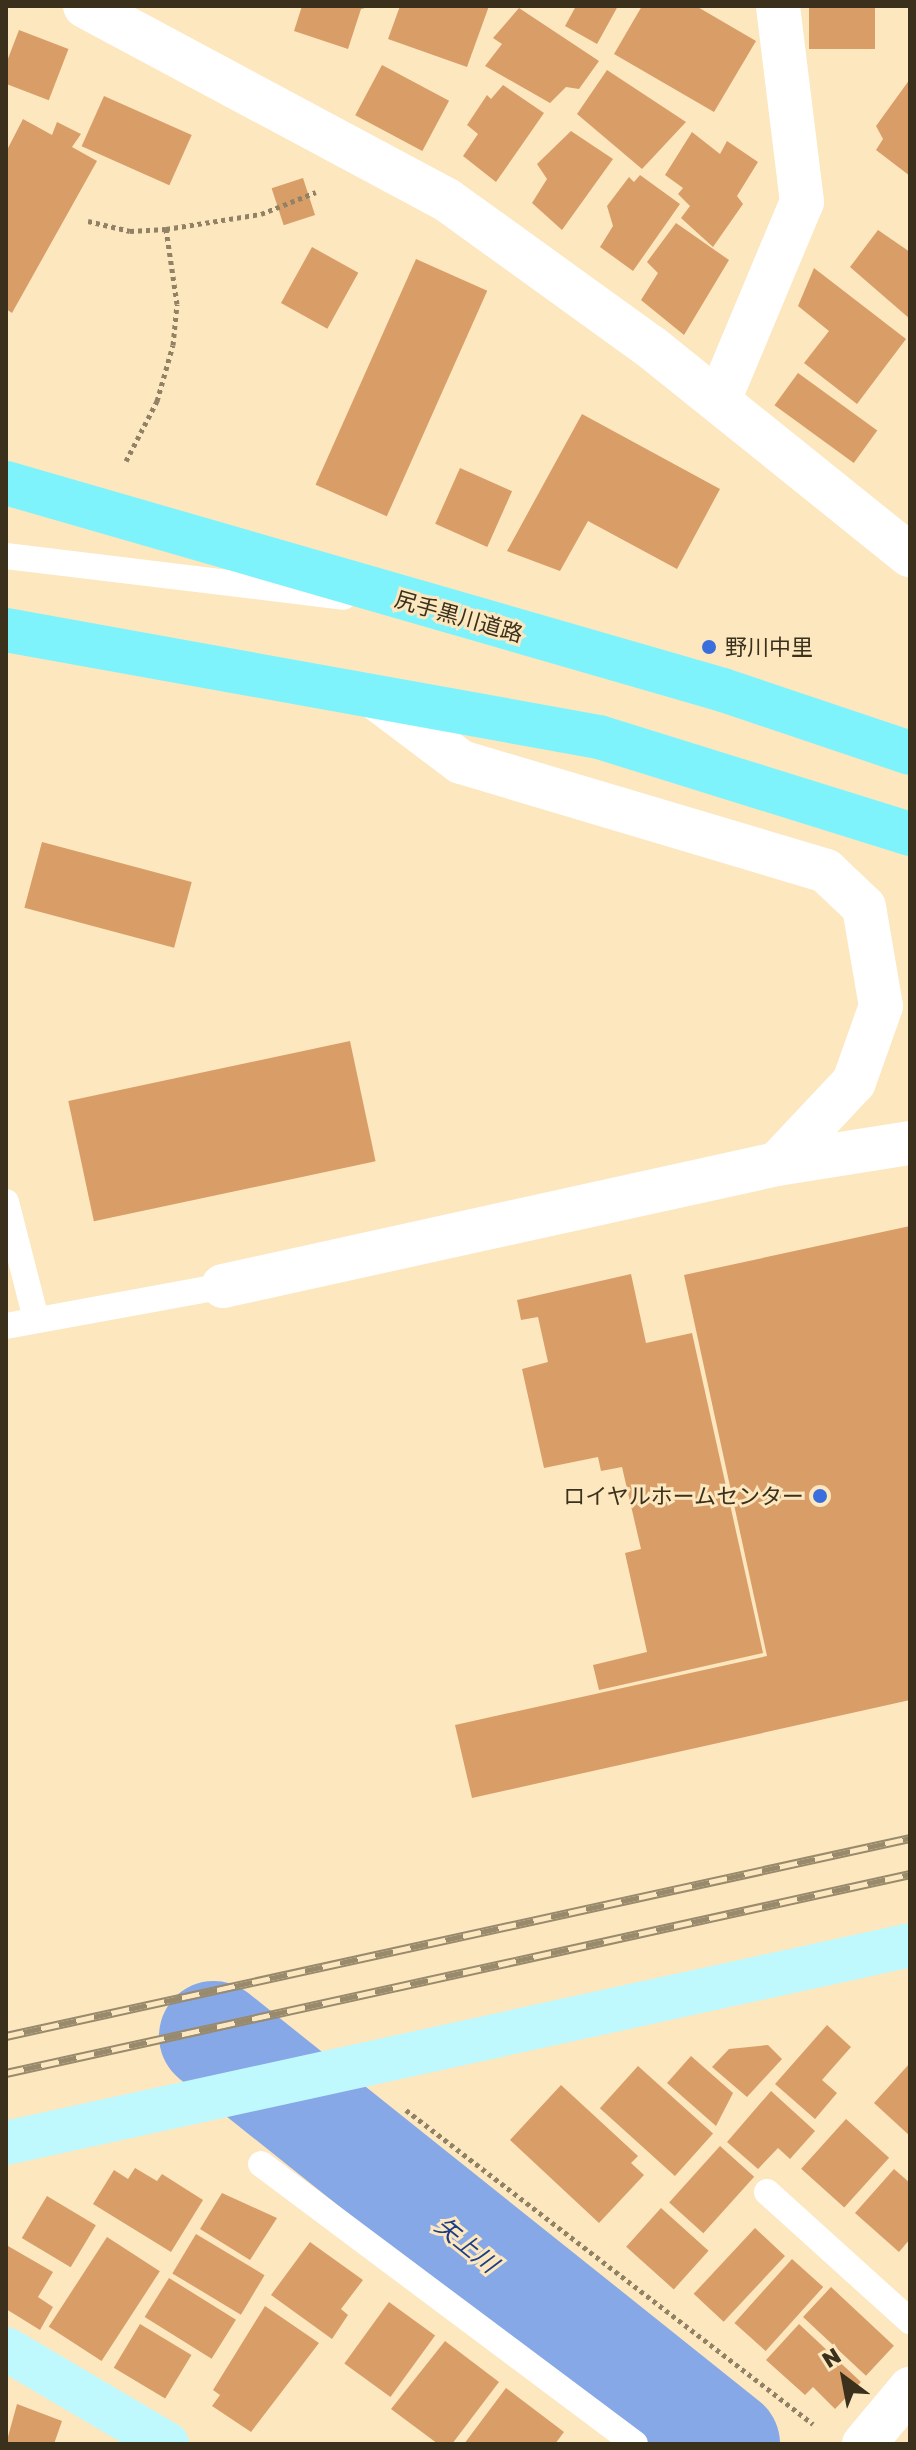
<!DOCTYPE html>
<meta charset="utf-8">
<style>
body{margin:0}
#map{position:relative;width:916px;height:2450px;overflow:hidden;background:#fce7bf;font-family:"Golos Text","Noto Sans JP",sans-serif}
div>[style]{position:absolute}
.river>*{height:110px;margin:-55px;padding:0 55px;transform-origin:55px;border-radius:55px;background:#87a8e7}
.building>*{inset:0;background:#d99e68;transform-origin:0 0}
.path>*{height:5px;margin-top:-2.5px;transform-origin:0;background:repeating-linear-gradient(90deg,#918265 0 4px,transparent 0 8px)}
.lane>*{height:26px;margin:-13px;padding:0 13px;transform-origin:13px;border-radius:13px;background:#fff}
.street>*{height:44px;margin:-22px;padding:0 22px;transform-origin:22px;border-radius:22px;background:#fff}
.secondary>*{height:44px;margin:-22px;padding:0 22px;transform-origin:22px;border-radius:22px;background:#bff9fe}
.primary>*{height:44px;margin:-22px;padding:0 22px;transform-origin:22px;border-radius:22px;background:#7ff3fc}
.rail>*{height:9px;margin-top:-4.5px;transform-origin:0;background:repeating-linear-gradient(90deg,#fce7bf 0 18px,#998a6c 0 36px);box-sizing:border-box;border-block:2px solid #998a6c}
.dots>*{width:22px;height:22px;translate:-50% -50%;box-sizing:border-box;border:4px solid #fce7bf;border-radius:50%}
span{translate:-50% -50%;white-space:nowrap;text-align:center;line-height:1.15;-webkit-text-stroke:6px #fce7bf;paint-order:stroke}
.street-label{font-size:22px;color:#3a301c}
.poi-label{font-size:22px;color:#3a301c}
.left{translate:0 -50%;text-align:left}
.right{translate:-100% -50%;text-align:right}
.water-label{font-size:24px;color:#1c3e88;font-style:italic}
.frame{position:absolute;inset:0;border:8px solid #3a301c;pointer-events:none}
.north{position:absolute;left:804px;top:2338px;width:80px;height:80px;-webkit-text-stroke:6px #fce7bf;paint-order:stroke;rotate:328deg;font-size:22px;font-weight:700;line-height:32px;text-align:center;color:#3a301c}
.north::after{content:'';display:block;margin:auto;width:28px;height:36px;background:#3a301c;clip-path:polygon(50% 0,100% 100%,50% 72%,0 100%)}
</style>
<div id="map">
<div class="river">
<div style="left:214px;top:2036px;width:654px;rotate:38.61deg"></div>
</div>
<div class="building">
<div style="clip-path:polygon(302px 6px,373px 6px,361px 9px,348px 49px,294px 31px)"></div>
<div style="clip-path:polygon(400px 6px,489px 6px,467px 67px,388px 39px)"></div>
<div style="clip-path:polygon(576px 6px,618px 6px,597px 44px,565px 26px)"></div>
<div style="clip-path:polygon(642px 6px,696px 6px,756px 41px,714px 112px,614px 54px)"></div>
<div style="left:809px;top:6px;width:66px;height:43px"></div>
<div style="clip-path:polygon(519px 8px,599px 61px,579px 89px,566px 87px,550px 103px,485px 66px,502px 44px,493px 38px)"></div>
<div style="left:19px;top:30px;width:53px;height:55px;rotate:21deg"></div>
<div style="left:382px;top:65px;width:76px;height:57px;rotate:28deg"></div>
<div style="clip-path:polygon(607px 70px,686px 122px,642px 169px,577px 114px)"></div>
<div style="clip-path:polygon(910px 79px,910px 176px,876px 150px,883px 139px,876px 126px)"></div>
<div style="clip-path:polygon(503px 85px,544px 113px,496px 182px,463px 156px,478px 134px,467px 125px,487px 95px,491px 99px)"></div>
<div style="left:104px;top:96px;width:96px;height:55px;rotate:24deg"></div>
<div style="clip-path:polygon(23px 119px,52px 135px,57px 122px,81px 134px,72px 147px,97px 161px,12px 313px,6px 309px,6px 152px)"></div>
<div style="clip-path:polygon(571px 131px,613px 159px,562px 230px,532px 203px,547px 179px,537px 164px)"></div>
<div style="clip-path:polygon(692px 132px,720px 154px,727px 141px,758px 162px,737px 196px,743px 204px,713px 247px,681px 218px,690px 206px,678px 194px,683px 188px,665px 175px)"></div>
<div style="clip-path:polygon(640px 175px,680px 204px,633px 271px,600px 247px,613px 226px,607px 206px,629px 177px,634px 182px)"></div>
<div style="left:303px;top:178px;width:39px;height:33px;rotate:72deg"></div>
<div style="clip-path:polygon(676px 223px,729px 260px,684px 335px,641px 300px,658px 273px,647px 262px)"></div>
<div style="clip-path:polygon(878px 230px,910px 252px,910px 319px,850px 267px)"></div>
<div style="left:312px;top:247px;width:53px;height:64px;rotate:29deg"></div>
<div style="left:416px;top:259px;width:78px;height:247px;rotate:24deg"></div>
<div style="clip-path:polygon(814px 268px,906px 339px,857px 404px,804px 363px,829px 331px,798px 306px)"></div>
<div style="left:798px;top:373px;width:98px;height:40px;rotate:36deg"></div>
<div style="clip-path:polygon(582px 414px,720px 489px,677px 569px,588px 521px,560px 571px,507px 551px)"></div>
<div style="left:460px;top:468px;width:57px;height:61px;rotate:24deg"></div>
<div style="left:42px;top:842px;width:155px;height:68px;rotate:15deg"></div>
<div style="left:350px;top:1041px;width:123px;height:288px;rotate:78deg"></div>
<div style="clip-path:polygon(910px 1226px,910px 1700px,472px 1798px,455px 1725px,767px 1656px,684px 1275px)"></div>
<div style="clip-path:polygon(631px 1274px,646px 1343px,692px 1333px,763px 1653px,599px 1690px,593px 1665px,647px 1652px,625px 1553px,641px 1549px,622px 1467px,601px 1471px,598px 1457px,544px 1468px,522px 1369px,548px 1362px,538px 1317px,521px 1320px,517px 1300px)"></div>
<div style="clip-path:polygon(827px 2025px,851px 2047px,822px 2080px,837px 2093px,815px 2119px,775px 2084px)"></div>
<div style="clip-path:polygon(768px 2045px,782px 2059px,747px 2097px,712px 2067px,729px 2049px)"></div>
<div style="clip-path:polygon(691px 2056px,733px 2093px,716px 2126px,667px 2083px)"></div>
<div style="clip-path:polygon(910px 2063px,910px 2136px,874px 2103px)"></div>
<div style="left:638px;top:2066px;width:101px;height:57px;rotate:42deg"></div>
<div style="clip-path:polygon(561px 2085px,638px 2156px,631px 2163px,644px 2175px,599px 2223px,510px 2140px)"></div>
<div style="clip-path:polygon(771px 2091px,815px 2131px,790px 2159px,778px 2148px,758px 2169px,727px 2142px)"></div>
<div style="left:846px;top:2119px;width:58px;height:67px;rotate:42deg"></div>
<div style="left:720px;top:2146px;width:46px;height:76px;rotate:42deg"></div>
<div style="clip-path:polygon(135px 2168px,157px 2181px,162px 2174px,203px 2200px,171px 2252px,93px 2204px,114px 2170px,128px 2179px)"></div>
<div style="clip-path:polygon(894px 2169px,910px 2183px,910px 2239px,899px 2252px,855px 2213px)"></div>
<div style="clip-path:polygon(222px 2193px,277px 2218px,250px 2260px,200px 2229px)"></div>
<div style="left:47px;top:2196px;width:57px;height:49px;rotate:31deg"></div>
<div style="left:661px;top:2208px;width:64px;height:52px;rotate:42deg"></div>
<div style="left:755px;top:2228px;width:41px;height:90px;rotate:43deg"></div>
<div style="left:196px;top:2234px;width:80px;height:46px;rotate:31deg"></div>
<div style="left:107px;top:2237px;width:63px;height:107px;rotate:33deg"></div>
<div style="clip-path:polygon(310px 2242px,363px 2280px,341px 2309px,348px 2315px,332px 2339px,271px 2295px)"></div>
<div style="clip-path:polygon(8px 2246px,53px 2272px,38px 2297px,53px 2307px,40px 2330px,6px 2309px)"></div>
<div style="left:792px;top:2259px;width:42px;height:86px;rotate:42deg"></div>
<div style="left:169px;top:2278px;width:79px;height:46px;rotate:32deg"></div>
<div style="left:831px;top:2287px;width:86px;height:41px;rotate:43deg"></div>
<div style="left:389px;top:2302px;width:57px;height:76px;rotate:36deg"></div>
<div style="clip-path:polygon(265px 2306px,319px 2343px,251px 2432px,212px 2406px,220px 2395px,213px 2390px)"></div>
<div style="left:140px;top:2324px;width:60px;height:51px;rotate:31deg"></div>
<div style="clip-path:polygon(799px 2324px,861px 2382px,835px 2409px,813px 2387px,805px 2395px,766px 2360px)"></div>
<div style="clip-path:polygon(445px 2341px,499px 2382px,452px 2444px,438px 2444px,391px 2409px)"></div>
<div style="clip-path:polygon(506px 2388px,564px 2432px,555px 2444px,464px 2444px)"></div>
<div style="clip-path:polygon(17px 2404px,62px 2421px,54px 2444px,6px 2444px)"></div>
</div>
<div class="path">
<div style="left:88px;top:221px;width:43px;rotate:13.4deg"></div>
<div style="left:130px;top:231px;width:36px;rotate:-3deg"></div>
<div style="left:166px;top:229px;width:96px;rotate:-9deg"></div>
<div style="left:261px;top:214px;width:59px;rotate:-21.8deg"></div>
<div style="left:126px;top:461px;width:68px;rotate:-62.7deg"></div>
<div style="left:157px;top:401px;width:58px;rotate:-74.1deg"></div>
<div style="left:173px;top:345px;width:41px;rotate:-84.4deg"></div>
<div style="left:177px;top:304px;width:76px;rotate:-98.3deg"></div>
<div style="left:406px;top:2110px;width:514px;rotate:37.65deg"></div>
</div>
<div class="lane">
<div style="left:6px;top:556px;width:340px;rotate:6.9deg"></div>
<div style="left:6px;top:1202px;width:121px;rotate:75.6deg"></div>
<div style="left:6px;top:1326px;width:221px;rotate:-10.4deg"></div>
<div style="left:261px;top:2164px;width:467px;rotate:36.8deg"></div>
<div style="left:767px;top:2192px;width:193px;rotate:42.1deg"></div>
</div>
<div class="street">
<div style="left:85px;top:6px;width:411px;rotate:28.2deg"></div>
<div style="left:447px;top:200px;width:251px;rotate:35.8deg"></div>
<div style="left:651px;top:347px;width:332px;rotate:38.8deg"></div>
<div style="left:719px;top:400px;width:215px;rotate:-67.3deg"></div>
<div style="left:802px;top:202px;width:197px;rotate:-97deg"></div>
<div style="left:377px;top:699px;width:105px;rotate:36.9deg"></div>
<div style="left:461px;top:762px;width:381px;rotate:16.6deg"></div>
<div style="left:826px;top:871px;width:52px;rotate:43.5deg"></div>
<div style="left:864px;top:907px;width:100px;rotate:80.3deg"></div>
<div style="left:881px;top:1006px;width:81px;rotate:109.6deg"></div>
<div style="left:854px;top:1082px;width:112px;rotate:133.2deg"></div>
<div style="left:223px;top:1286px;width:567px;rotate:-12.42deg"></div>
<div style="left:777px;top:1164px;width:135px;rotate:-9deg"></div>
<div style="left:864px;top:2444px;width:72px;rotate:-50.1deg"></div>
</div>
<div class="secondary">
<div style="left:6px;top:2143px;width:925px;rotate:-12.35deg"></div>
<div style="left:6px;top:2349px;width:187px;rotate:30.5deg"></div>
</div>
<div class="primary">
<div style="left:6px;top:483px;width:746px;rotate:16.1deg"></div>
<div style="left:723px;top:690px;width:197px;rotate:18.6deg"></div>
<div style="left:6px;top:630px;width:603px;rotate:10.23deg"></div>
<div style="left:599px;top:737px;width:326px;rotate:17.3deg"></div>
</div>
<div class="rail">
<div style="left:6px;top:2036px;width:925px;rotate:-12.35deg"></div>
<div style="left:6px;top:2073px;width:926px;rotate:-12.41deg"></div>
</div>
<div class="dots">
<div style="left:709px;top:647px;background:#3a6ede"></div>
<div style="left:820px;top:1496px;background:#3a6ede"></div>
</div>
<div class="street-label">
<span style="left:459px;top:616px;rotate:16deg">尻手黒川道路</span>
</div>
<div class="poi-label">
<span class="left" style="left:725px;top:647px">野川中里</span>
<span class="right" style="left:804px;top:1496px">ロイヤルホームセンター</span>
</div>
<div class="water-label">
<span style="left:467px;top:2244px;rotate:39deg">矢上川</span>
</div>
<div class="frame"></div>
<div class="north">N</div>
</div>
